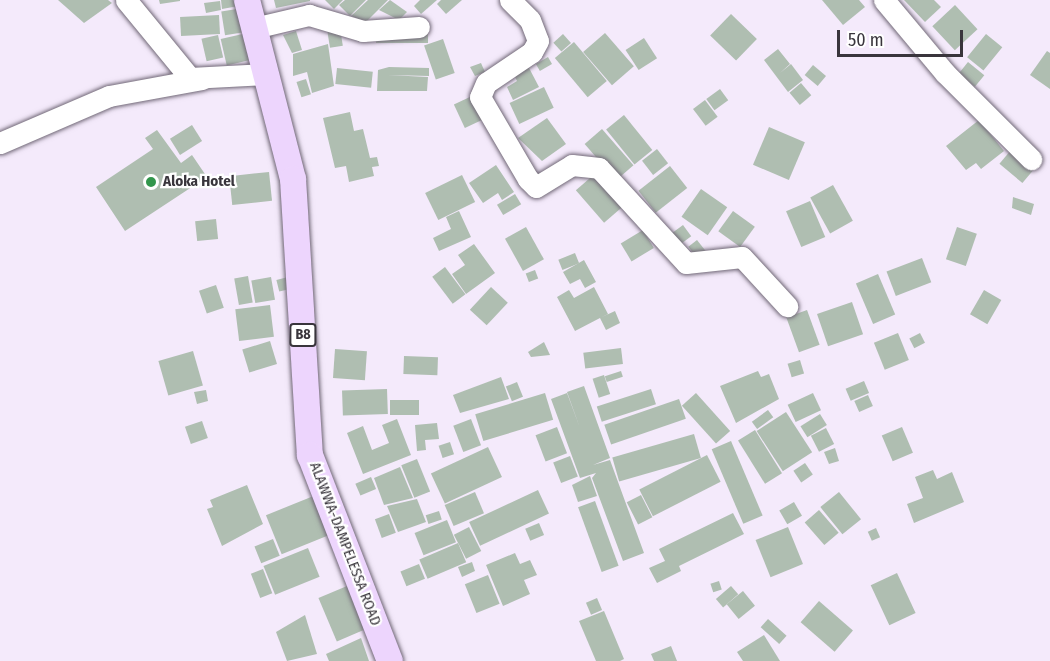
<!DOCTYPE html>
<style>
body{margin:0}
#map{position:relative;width:1050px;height:661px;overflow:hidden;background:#f4eafb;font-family:"Fira Sans Condensed",sans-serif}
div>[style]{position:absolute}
.building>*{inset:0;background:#afbeb1;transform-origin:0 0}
.roads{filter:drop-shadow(0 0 2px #716877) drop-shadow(0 0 2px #716877)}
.minor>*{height:21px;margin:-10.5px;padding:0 10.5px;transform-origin:10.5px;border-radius:10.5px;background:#fff}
.major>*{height:26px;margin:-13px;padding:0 13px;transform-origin:13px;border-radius:13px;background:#edd5fd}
.dots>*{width:16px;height:16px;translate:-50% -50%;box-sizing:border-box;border:3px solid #fff;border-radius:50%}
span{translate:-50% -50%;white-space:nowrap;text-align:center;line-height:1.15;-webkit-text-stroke:4.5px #fff;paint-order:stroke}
.shield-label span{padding:2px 4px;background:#fff;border:2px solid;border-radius:4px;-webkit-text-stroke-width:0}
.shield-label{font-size:14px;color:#39353c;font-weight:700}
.poi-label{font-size:15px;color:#39353c;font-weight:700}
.left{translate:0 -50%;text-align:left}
.street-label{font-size:15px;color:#39353c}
.scale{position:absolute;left:837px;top:30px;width:126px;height:27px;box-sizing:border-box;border:3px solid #39353c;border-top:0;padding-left:8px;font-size:18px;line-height:21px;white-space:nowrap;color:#39353c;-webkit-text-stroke:4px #fff;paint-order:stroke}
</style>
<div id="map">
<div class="building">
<div style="clip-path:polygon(58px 0,108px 0,112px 3px,84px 23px)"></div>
<div style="clip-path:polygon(159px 0,180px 0,180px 1px,160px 4px)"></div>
<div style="clip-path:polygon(221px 0,243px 0,244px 5px,222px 9px)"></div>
<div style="clip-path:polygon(274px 0,310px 0,310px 1px,276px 8px)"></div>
<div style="clip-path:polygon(325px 0,343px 0,334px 9px)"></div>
<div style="clip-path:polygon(345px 0,366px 0,350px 16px,339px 5px)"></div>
<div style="clip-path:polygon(368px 0,388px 0,366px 22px,351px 16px)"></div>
<div style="clip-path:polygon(390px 0,407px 12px,399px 20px,379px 10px)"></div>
<div style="clip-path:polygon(420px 0,437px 0,421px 14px,414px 6px)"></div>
<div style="clip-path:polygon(441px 0,462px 0,446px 14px,437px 4px)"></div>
<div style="clip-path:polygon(822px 0,859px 0,865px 7px,843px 25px)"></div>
<div style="clip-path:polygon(904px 0,934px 0,941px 7px,925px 22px)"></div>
<div style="clip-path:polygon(220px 1px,221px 10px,206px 13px,204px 3px)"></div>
<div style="left:955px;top:5px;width:33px;height:31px;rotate:47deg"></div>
<div style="left:243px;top:8px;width:24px;height:22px;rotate:81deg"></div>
<div style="left:731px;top:14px;width:36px;height:30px;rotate:44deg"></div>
<div style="left:219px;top:15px;width:19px;height:39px;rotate:87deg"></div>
<div style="left:340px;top:28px;width:18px;height:13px;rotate:81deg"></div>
<div style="clip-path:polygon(296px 31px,302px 50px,292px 53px,283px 35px)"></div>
<div style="left:247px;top:33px;width:27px;height:27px;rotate:77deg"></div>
<div style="left:605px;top:33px;width:44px;height:29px;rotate:49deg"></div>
<div style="left:428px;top:34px;width:9px;height:52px;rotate:90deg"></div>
<div style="left:563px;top:34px;width:12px;height:13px;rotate:48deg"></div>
<div style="left:986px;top:34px;width:21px;height:30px;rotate:39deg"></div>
<div style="left:218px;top:35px;width:23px;height:17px;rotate:77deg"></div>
<div style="left:644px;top:38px;width:24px;height:22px;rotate:57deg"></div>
<div style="left:443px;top:39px;width:36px;height:20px;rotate:71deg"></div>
<div style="left:574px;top:42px;width:51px;height:25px;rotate:50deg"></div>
<div style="clip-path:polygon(328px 44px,334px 86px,312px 93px,307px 72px,293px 76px,293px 54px)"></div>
<div style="clip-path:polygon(778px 49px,790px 64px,780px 73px,791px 64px,803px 80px,788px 92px,764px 60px)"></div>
<div style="clip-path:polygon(1047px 51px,1050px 53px,1050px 89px,1030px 75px)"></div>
<div style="left:548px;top:57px;width:8px;height:14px;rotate:60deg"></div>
<div style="left:968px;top:62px;width:21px;height:15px;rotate:39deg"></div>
<div style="clip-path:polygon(481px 63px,485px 72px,475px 76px,470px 67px)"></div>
<div style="left:813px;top:65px;width:17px;height:13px;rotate:40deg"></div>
<div style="clip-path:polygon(528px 66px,539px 87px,513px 100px,507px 87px,517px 81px,513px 73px)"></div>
<div style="clip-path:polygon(389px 67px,429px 68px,429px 76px,388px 75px,428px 77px,427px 91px,377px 91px,378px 70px)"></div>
<div style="left:337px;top:68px;width:36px;height:16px;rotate:6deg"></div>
<div style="left:306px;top:79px;width:16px;height:10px;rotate:72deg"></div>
<div style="left:801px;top:83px;width:16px;height:15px;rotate:50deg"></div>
<div style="left:544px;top:87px;width:23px;height:38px;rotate:65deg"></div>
<div style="left:720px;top:89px;width:14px;height:17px;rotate:54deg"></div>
<div style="left:472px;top:96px;width:26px;height:20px;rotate:65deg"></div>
<div style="left:705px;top:100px;width:21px;height:15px;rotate:53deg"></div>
<div style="clip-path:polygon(350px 112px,354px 131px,363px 129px,370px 158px,377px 157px,379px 166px,372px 167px,374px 176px,349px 182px,346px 166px,335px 168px,323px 118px)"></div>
<div style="left:624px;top:115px;width:45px;height:23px;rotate:51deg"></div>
<div style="clip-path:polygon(547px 118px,566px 144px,542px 161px,518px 138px)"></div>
<div style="clip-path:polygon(979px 120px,1004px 151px,981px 169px,976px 163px,966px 170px,946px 146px)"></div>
<div style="left:192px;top:125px;width:19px;height:26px;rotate:58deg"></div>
<div style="left:769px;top:127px;width:39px;height:41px;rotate:23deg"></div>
<div style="left:602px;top:129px;width:48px;height:23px;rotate:49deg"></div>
<div style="clip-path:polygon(157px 130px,181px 163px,192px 155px,207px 177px,125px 231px,96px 187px,153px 149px,145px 138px)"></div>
<div style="left:657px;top:149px;width:18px;height:19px;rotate:52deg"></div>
<div style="left:1011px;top:150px;width:30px;height:18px;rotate:40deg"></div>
<div style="clip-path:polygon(496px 165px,514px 192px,502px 200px,498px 193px,483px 203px,469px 183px)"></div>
<div style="left:670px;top:166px;width:28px;height:40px;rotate:52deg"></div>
<div style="left:269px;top:172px;width:29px;height:40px;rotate:84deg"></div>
<div style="left:597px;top:172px;width:43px;height:28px;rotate:49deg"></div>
<div style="left:462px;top:175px;width:30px;height:41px;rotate:64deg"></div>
<div style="left:833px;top:185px;width:41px;height:26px;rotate:61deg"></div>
<div style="left:701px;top:189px;width:32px;height:34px;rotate:35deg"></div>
<div style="left:515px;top:194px;width:12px;height:21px;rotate:59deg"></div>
<div style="clip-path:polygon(1013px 197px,1034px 204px,1031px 215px,1012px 208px)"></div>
<div style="left:810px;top:201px;width:39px;height:26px;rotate:67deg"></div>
<div style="clip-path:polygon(459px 211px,471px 237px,439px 251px,433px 238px,451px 229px,446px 217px)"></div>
<div style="left:733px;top:211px;width:27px;height:25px;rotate:36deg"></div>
<div style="left:216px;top:219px;width:20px;height:21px;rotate:84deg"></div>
<div style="left:683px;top:225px;width:14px;height:13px;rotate:54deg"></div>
<div style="left:526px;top:227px;width:37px;height:24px;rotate:61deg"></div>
<div style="left:957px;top:227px;width:21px;height:34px;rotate:19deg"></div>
<div style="left:643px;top:230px;width:21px;height:26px;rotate:59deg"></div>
<div style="left:697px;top:240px;width:16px;height:11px;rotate:52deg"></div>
<div style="clip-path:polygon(474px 244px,495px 273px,466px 294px,452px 274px,465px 265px,458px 255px)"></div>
<div style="left:575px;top:253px;width:11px;height:18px;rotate:68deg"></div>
<div style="left:922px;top:258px;width:26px;height:38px;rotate:69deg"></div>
<div style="clip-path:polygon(584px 260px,596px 282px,585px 288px,580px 279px,570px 284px,563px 272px)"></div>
<div style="left:445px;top:267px;width:34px;height:16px;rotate:53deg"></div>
<div style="left:535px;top:270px;width:9px;height:10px;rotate:69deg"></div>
<div style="left:878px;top:274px;width:44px;height:24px;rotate:67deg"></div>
<div style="left:248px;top:276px;width:27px;height:14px;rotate:80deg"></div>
<div style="left:271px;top:277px;width:23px;height:20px;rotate:80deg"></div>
<div style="left:288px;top:277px;width:12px;height:12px;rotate:76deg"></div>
<div style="left:216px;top:285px;width:24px;height:18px;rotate:71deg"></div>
<div style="left:491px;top:287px;width:23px;height:31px;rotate:43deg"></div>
<div style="clip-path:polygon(594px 287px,608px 314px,602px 317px,615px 311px,620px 323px,606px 330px,600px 318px,575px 331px,557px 297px,569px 290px,574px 298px)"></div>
<div style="left:984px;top:290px;width:20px;height:28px;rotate:30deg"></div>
<div style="left:852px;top:302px;width:34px;height:37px;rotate:71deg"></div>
<div style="left:270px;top:305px;width:32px;height:35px;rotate:83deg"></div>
<div style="left:807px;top:310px;width:37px;height:22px;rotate:70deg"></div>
<div style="left:898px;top:333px;width:29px;height:26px;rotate:68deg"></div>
<div style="left:920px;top:333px;width:11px;height:12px;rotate:63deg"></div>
<div style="left:270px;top:341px;width:24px;height:29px;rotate:73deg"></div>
<div style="clip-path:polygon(544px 342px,550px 355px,531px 357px,528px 352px)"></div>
<div style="left:621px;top:348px;width:16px;height:38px;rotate:83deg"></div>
<div style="left:335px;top:349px;width:32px;height:29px;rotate:4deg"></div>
<div style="left:193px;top:351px;width:36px;height:36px;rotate:74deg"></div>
<div style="left:404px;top:356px;width:34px;height:18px;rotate:2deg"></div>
<div style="left:800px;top:360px;width:14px;height:13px;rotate:73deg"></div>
<div style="left:621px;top:371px;width:6px;height:17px;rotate:72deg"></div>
<div style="clip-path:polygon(758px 371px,761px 377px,769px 374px,779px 399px,736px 423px,720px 386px)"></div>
<div style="left:604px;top:375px;width:20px;height:12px;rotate:72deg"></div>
<div style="clip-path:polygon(501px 377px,509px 399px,460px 413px,453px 395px)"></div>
<div style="left:864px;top:381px;width:13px;height:20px;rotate:67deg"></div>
<div style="left:517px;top:382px;width:16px;height:12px;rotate:68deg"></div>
<div style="clip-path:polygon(584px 386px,610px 458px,593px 465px,610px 460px,644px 553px,623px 561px,592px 478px,596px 473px,580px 478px,551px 399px,567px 393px,580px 428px,567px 392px)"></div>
<div style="left:387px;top:389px;width:25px;height:45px;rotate:88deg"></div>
<div style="left:651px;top:389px;width:16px;height:57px;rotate:72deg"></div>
<div style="clip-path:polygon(206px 390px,208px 401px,197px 404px,194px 392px)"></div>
<div style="left:545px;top:393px;width:28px;height:73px;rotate:73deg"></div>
<div style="left:696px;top:393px;width:51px;height:19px;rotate:48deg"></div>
<div style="left:813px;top:393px;width:19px;height:28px;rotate:65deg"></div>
<div style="left:868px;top:395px;width:12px;height:15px;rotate:66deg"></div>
<div style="left:679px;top:399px;width:21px;height:79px;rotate:71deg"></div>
<div style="left:419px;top:400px;width:15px;height:29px;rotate:90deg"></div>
<div style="left:768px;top:410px;width:9px;height:20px;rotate:54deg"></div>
<div style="left:786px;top:412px;width:48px;height:35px;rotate:57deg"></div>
<div style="left:820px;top:414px;width:13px;height:23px;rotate:58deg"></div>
<div style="clip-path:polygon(397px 419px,411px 455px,363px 474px,347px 433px,363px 426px,372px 450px,389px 443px,382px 425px)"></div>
<div style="left:471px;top:419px;width:28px;height:19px;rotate:69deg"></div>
<div style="left:202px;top:421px;width:18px;height:18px;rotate:71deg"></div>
<div style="clip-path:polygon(437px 423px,439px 439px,425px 440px,426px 450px,417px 451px,415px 425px)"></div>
<div style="left:557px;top:427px;width:28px;height:23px;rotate:69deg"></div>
<div style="left:902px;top:427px;width:28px;height:22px;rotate:67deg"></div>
<div style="left:826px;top:428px;width:18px;height:17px;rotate:63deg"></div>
<div style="left:755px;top:430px;width:51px;height:20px;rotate:58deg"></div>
<div style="left:694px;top:434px;width:25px;height:85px;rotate:74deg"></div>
<div style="left:731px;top:441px;width:81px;height:21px;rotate:67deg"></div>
<div style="left:450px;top:442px;width:13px;height:12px;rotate:72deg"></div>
<div style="left:488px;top:447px;width:33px;height:63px;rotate:65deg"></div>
<div style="clip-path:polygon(835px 448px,839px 461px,829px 464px,824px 452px)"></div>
<div style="left:707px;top:455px;width:30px;height:76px;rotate:63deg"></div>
<div style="left:570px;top:456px;width:22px;height:18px;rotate:69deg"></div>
<div style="left:417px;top:459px;width:35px;height:17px;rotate:68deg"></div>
<div style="left:805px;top:463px;width:14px;height:14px;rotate:56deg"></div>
<div style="clip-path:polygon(400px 467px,413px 498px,384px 505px,374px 478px)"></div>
<div style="clip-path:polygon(933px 470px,937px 479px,952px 472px,964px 502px,914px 523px,907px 504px,923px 498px,915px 477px)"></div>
<div style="clip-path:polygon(590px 476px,597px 496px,578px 502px,572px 485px)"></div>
<div style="left:371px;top:477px;width:13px;height:17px;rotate:67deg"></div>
<div style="clip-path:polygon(247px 485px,263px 524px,222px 546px,207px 509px,213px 507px,210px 500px)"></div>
<div style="left:538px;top:490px;width:26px;height:76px;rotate:65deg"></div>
<div style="left:475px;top:492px;width:23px;height:33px;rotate:67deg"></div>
<div style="left:839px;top:492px;width:35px;height:24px;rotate:51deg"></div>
<div style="left:316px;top:495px;width:42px;height:54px;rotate:68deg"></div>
<div style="left:641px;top:495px;width:25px;height:16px;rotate:63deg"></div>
<div style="clip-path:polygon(417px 499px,426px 522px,398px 532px,387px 506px)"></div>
<div style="left:595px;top:501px;width:69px;height:18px;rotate:70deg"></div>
<div style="left:794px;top:502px;width:16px;height:17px;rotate:60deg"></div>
<div style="left:819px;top:510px;width:30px;height:19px;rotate:49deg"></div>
<div style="left:439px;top:511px;width:9px;height:14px;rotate:72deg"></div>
<div style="clip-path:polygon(733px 513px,744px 534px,679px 566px,681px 571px,657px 583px,649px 568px,665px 561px,659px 549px)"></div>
<div style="left:389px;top:514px;width:20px;height:15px;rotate:70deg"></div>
<div style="left:447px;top:520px;width:24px;height:35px;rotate:68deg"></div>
<div style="left:539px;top:523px;width:13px;height:15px;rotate:67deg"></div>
<div style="left:469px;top:527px;width:27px;height:17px;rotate:63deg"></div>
<div style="left:788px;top:527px;width:40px;height:35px;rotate:68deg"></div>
<div style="left:876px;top:528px;width:10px;height:9px;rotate:66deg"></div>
<div style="left:273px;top:539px;width:18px;height:20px;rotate:68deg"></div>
<div style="left:458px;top:543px;width:21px;height:42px;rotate:67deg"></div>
<div style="left:308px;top:548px;width:31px;height:48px;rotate:68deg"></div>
<div style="clip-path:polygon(515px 553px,520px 564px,530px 560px,537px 575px,524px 580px,530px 594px,503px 606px,486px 565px)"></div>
<div style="clip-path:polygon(472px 562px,475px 571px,462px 577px,458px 567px)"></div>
<div style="left:419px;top:564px;width:16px;height:20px;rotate:68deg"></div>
<div style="left:263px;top:569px;width:26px;height:13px;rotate:69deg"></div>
<div style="left:897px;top:573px;width:44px;height:29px;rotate:65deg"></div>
<div style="left:488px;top:575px;width:31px;height:25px;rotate:68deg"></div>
<div style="left:719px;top:581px;width:9px;height:9px;rotate:72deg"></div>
<div style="left:347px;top:586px;width:47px;height:31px;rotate:67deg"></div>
<div style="left:731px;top:586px;width:11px;height:20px;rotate:49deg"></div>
<div style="left:743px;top:591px;width:19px;height:21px;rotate:51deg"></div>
<div style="left:597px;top:598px;width:13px;height:12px;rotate:67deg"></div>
<div style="left:819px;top:601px;width:45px;height:28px;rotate:41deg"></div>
<div style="clip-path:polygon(604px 611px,624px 659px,620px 661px,596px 661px,579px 621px)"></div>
<div style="clip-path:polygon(305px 615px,317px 654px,287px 661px,276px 632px)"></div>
<div style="left:768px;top:619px;width:25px;height:11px;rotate:42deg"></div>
<div style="clip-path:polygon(764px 635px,780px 661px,743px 661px,737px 652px)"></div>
<div style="clip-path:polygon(361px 638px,369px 661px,329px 661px,326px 654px)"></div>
<div style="clip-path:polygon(671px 646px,677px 661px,654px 661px,651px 654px)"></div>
</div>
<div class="roads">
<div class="minor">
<div style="left:126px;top:0;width:101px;rotate:50.6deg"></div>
<div style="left:190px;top:78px;width:76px;rotate:-3deg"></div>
<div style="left:510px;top:0;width:28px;rotate:45deg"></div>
<div style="left:530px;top:20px;width:22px;rotate:69deg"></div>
<div style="left:538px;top:41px;width:13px;rotate:119deg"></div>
<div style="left:532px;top:52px;width:55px;rotate:146deg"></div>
<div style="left:486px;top:83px;width:15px;rotate:113deg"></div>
<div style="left:480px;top:97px;width:95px;rotate:59.7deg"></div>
<div style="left:528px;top:179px;width:11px;rotate:45deg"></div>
<div style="left:536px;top:187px;width:42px;rotate:-31.4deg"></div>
<div style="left:572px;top:165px;width:27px;rotate:6deg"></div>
<div style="left:599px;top:168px;width:129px;rotate:47.5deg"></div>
<div style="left:686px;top:263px;width:56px;rotate:-6.1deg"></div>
<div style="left:742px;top:257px;width:67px;rotate:47.4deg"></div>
<div style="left:884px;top:0;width:95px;rotate:50.1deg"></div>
<div style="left:945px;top:73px;width:122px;rotate:45deg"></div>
<div style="left:254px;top:28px;width:57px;rotate:-13.3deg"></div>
<div style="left:309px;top:15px;width:56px;rotate:16.5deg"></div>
<div style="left:363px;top:31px;width:56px;rotate:-4.1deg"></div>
<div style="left:0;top:143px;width:119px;rotate:-23.3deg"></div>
<div style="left:109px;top:96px;width:95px;rotate:-10.4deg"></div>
</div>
<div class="major">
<div style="left:247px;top:0;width:185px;rotate:75.6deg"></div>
<div style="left:293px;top:179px;width:277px;rotate:86.5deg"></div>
<div style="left:310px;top:455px;width:221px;rotate:68.8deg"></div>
</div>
</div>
<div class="dots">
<div style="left:151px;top:182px;background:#32964c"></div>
</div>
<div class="shield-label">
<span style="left:303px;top:335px">B8</span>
</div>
<div class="poi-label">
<span class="left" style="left:163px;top:182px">Aloka Hotel</span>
</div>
<div class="street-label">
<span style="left:345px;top:544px;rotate:69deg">ALAWWA-DAMPELESSA ROAD</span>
</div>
<div class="scale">50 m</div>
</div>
